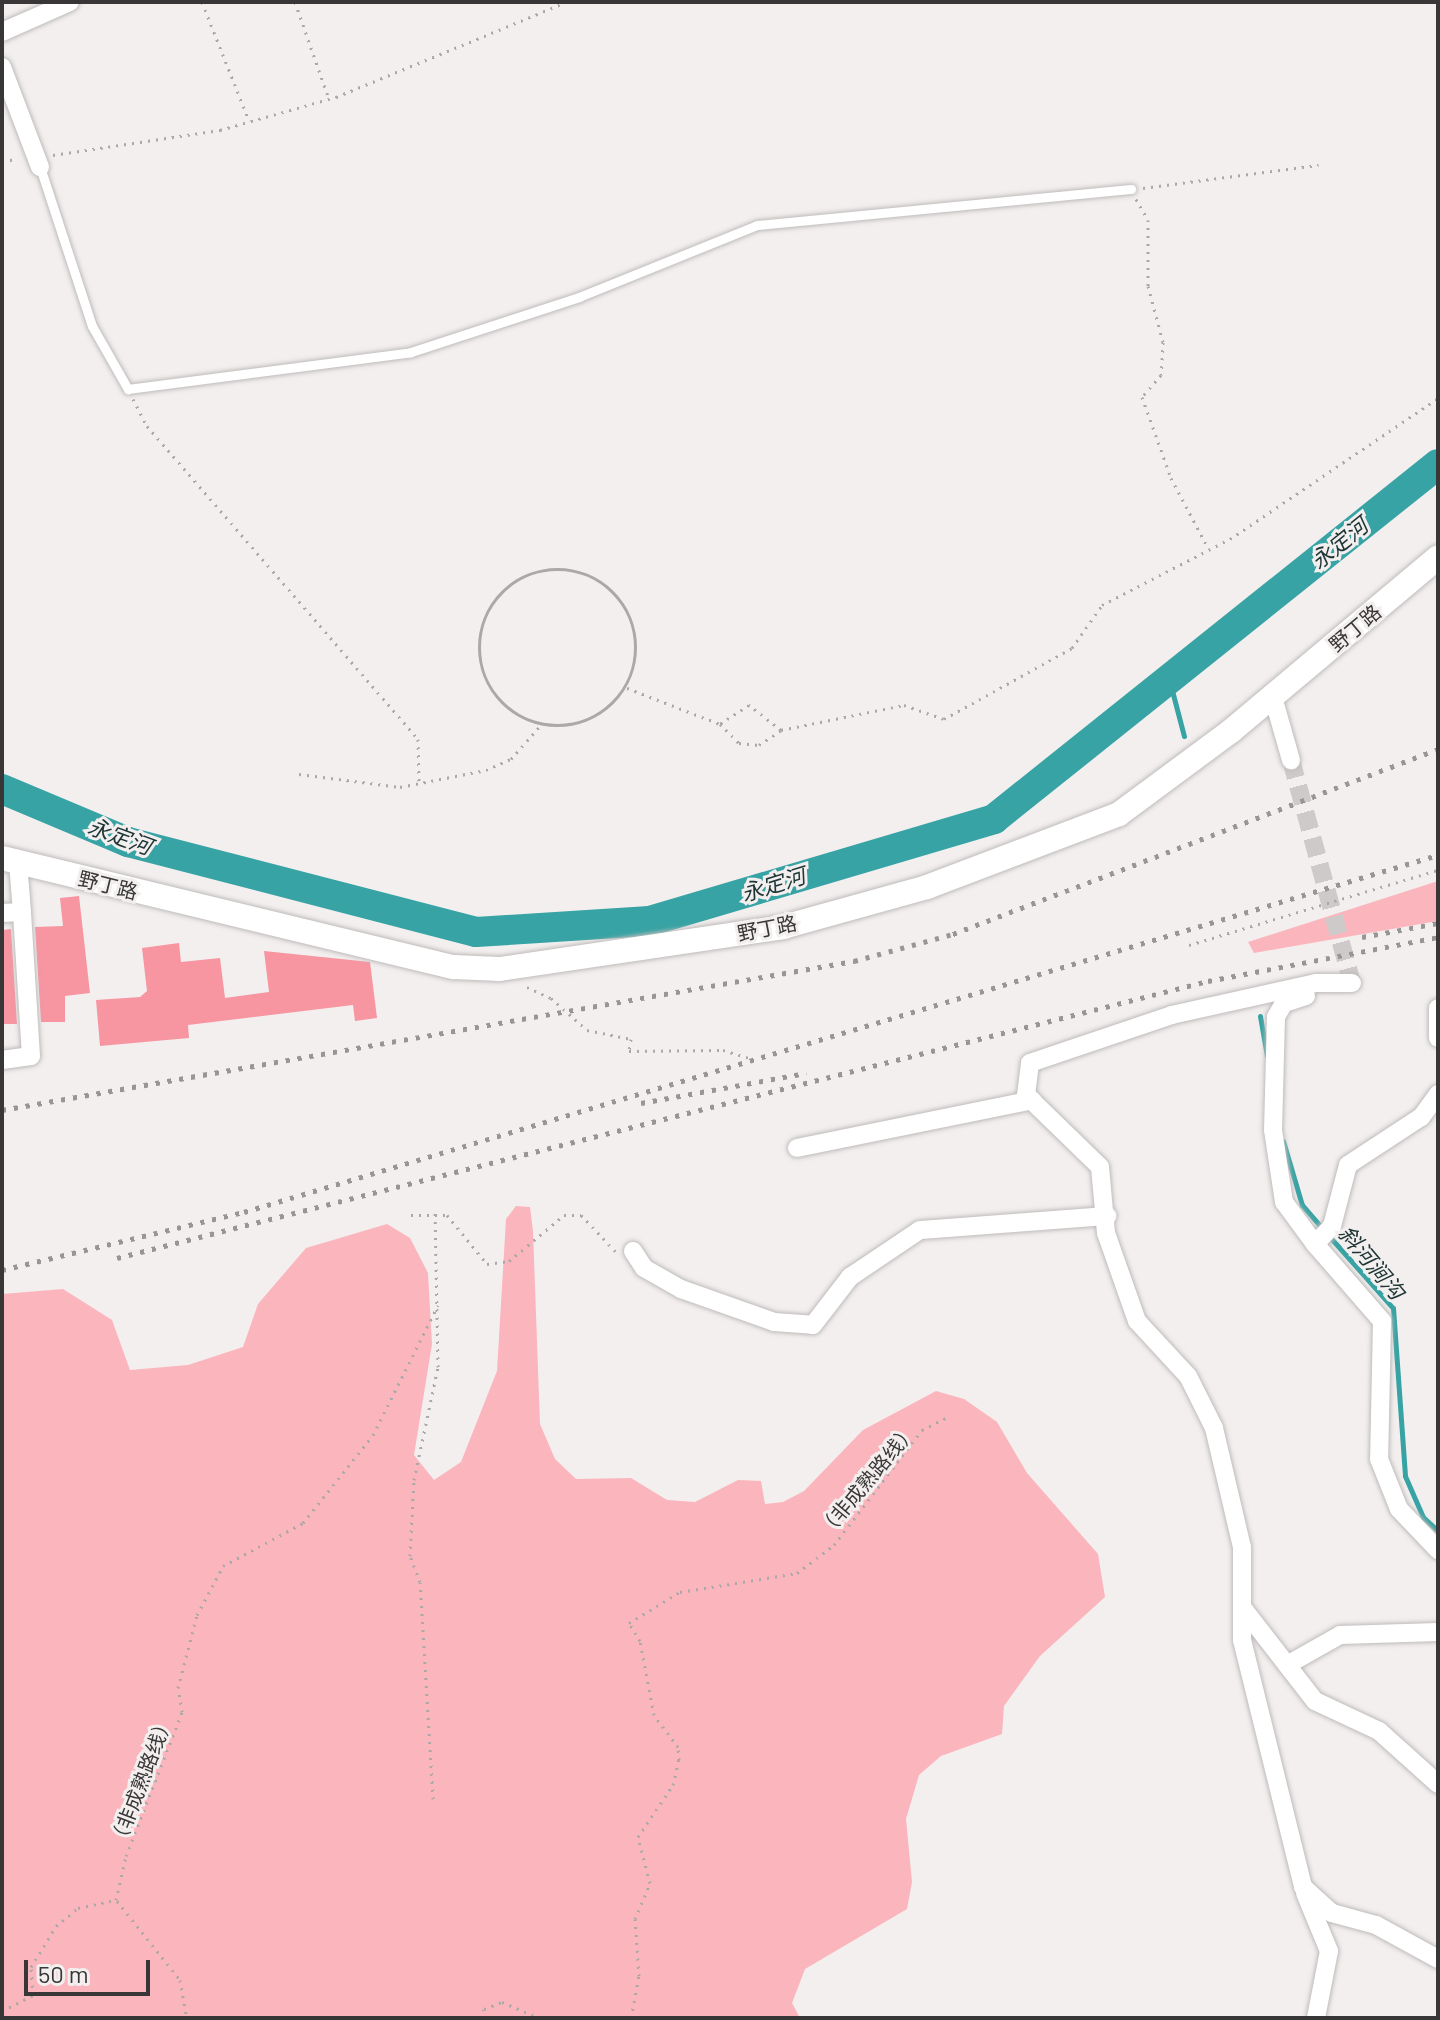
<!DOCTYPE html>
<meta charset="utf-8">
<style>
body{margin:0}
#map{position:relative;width:1440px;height:2020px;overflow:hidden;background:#f3efef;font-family:Barlow,"Noto Sans SC",sans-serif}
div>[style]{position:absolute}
.green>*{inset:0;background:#fbb5bc}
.stream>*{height:5px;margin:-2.5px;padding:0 2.5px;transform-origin:2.5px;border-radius:2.5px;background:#38a3a4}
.river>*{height:30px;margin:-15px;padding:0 15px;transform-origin:15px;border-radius:15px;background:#38a3a4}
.building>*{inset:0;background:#f795a1}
.street-tunnel>*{height:18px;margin-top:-9px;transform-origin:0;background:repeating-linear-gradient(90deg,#cecaca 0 18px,transparent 0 27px)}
.path>*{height:3px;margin-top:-1.5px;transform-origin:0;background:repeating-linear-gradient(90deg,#aca8a8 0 2px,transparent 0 8px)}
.path>.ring{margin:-1.5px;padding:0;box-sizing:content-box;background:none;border:3px solid #aca8a8;border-radius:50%}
.roads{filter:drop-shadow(0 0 2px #bfbbbb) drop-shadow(0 0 2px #bfbbbb)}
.lane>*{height:9px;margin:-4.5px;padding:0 4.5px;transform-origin:4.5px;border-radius:4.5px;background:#fff}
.street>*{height:18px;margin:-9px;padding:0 9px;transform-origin:9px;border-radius:9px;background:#fff}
.secondary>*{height:24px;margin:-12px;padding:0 12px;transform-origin:12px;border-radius:12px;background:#fff}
.rail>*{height:5px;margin-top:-2.5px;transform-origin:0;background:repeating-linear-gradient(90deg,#989595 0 4px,transparent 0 12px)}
span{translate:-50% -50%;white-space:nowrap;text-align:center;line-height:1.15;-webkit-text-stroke:6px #f3efef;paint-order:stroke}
.street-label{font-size:20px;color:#383636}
.water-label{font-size:22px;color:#1e3535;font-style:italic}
.frame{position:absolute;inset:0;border:4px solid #383636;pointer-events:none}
.scale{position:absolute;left:24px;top:1960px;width:126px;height:36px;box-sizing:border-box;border:4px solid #383636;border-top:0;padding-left:10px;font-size:24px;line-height:28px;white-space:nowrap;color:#383636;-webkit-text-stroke:6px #f3efef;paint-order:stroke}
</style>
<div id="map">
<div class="green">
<div style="clip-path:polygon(1438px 881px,1438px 921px,1254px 953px,1248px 942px)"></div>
<div style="clip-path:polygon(516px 1206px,530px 1207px,533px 1231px,540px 1424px,555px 1459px,576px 1479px,631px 1478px,667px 1500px,695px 1502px,738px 1480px,761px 1481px,765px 1504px,783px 1502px,804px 1491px,863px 1430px,936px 1391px,964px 1399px,997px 1422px,1027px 1473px,1098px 1554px,1105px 1597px,1040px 1656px,1004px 1706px,1002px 1734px,941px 1756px,919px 1775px,906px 1819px,912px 1882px,907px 1909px,805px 1969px,792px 2003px,800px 2018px,2px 2018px,2px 1294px,63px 1289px,112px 1320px,130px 1370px,188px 1365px,243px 1347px,258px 1304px,306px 1248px,387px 1224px,410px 1238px,428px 1273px,432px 1344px,414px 1455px,434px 1480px,461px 1462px,497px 1371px,506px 1219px)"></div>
</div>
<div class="stream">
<div style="left:1169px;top:679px;width:59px;rotate:75.3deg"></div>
<div style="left:1260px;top:1016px;width:41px;rotate:80.1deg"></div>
<div style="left:1283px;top:1141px;width:67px;rotate:73.5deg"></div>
<div style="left:1302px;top:1205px;width:30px;rotate:49deg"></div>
<div style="left:1329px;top:1236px;width:96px;rotate:48.4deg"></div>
<div style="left:1393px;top:1308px;width:168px;rotate:85.9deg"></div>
<div style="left:1405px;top:1476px;width:45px;rotate:66.3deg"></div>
<div style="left:1423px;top:1517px;width:21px;rotate:43deg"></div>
</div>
<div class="river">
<div style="left:2px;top:789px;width:137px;rotate:22.8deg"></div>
<div style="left:128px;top:842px;width:359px;rotate:14.5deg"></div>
<div style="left:476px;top:932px;width:174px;rotate:-3.6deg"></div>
<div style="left:650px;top:921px;width:359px;rotate:-16.5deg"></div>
<div style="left:994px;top:819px;width:568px;rotate:-38.64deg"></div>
</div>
<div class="building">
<div style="clip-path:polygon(79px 896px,90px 993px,65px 996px,65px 1022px,41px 1022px,35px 927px,63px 926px,60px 898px)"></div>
<div style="clip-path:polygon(11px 929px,17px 1024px,2px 1024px,2px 930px)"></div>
<div style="clip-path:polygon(179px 943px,181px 962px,220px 958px,225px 998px,269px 992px,264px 951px,370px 962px,377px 1018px,355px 1021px,353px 1005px,188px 1025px,189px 1038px,100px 1046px,96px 1000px,140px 997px,147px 991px,142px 948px)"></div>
</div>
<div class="street-tunnel">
<div style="left:1291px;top:760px;width:231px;rotate:74.7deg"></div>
</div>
<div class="path">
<div style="left:202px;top:2px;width:128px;rotate:68.4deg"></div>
<div style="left:295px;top:2px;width:103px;rotate:70.7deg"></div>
<div style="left:53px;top:155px;width:169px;rotate:-8.5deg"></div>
<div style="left:220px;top:130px;width:121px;rotate:-15.9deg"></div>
<div style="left:336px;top:97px;width:250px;rotate:-22.4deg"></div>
<div style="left:2px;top:161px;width:16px;rotate:-7deg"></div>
<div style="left:1143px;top:188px;width:177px;rotate:-7.5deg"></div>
<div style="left:1136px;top:199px;width:24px;rotate:60deg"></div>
<div style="left:1148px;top:220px;width:66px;rotate:90deg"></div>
<div style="left:1148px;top:286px;width:58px;rotate:75deg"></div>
<div style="left:1163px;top:342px;width:33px;rotate:93deg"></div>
<div style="left:1161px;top:375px;width:29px;rotate:131deg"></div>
<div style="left:1142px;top:397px;width:86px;rotate:70.3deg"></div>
<div style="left:1171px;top:478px;width:77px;rotate:62.1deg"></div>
<div style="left:133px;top:399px;width:30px;rotate:63deg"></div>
<div style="left:147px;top:426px;width:414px;rotate:49.1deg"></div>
<div style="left:418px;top:739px;width:44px;rotate:88.7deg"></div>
<div class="ring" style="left:479px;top:569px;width:153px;height:153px"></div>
<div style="left:627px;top:688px;width:100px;rotate:21.2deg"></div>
<div style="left:781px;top:730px;width:41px;rotate:-142deg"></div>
<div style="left:749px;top:705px;width:35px;rotate:147deg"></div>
<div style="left:720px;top:724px;width:27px;rotate:45deg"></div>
<div style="left:739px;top:743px;width:20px;rotate:6deg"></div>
<div style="left:759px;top:745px;width:27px;rotate:-34deg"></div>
<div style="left:781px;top:730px;width:126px;rotate:-11.5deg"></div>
<div style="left:904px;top:705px;width:42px;rotate:19.3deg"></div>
<div style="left:944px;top:719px;width:146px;rotate:-29deg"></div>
<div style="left:1072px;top:648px;width:52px;rotate:-55.1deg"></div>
<div style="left:1102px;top:605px;width:144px;rotate:-27.3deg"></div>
<div style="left:1230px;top:539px;width:251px;rotate:-34.1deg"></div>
<div style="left:299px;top:774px;width:102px;rotate:7.3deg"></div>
<div style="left:400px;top:787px;width:88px;rotate:-11.2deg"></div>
<div style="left:486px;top:770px;width:27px;rotate:-24deg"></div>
<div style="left:511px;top:759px;width:47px;rotate:-48.5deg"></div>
<div style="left:1189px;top:945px;width:260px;rotate:-16.8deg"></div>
<div style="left:527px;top:987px;width:26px;rotate:25deg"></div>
<div style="left:551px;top:998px;width:48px;rotate:41.6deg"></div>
<div style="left:587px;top:1030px;width:45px;rotate:11.6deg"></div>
<div style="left:631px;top:1039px;width:12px;rotate:99deg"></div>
<div style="left:629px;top:1051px;width:94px;rotate:-0.6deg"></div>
<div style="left:723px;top:1050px;width:31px;rotate:17deg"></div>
<div style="left:411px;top:1215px;width:36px"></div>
<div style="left:447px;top:1215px;width:63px;rotate:50.8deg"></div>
<div style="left:487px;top:1264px;width:22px;rotate:-8deg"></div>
<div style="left:509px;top:1261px;width:72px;rotate:-39.9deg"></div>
<div style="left:564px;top:1215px;width:17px"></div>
<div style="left:581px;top:1215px;width:50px;rotate:46.6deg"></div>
<div style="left:433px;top:1799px;width:217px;rotate:-93.4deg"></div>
<div style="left:420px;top:1582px;width:28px;rotate:-111deg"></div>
<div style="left:410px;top:1556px;width:76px;rotate:-87deg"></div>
<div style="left:414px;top:1480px;width:116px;rotate:-78deg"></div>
<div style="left:438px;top:1367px;width:154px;rotate:-91.1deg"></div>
<div style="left:117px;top:1901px;width:101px;rotate:51.4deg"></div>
<div style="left:180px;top:1980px;width:39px;rotate:80deg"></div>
<div style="left:2px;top:2011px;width:35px;rotate:-27deg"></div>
<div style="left:33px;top:1995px;width:28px;rotate:-94deg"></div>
<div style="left:31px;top:1967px;width:48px;rotate:-58.6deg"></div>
<div style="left:56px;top:1926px;width:28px;rotate:-39deg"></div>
<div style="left:78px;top:1908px;width:39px;rotate:-12deg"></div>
<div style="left:116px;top:1900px;width:45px;rotate:-77.2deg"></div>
<div style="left:126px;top:1856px;width:155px;rotate:-68.7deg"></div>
<div style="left:182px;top:1712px;width:24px;rotate:-99deg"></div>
<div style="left:178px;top:1688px;width:75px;rotate:-75.4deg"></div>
<div style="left:197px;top:1615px;width:55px;rotate:-62deg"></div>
<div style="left:223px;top:1566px;width:91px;rotate:-28.3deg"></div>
<div style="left:303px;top:1523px;width:112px;rotate:-51.5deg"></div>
<div style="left:373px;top:1435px;width:145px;rotate:-63.4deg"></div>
<div style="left:481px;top:2018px;width:9px;rotate:-72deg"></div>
<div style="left:484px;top:2009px;width:19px;rotate:-21deg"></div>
<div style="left:502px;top:2002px;width:41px;rotate:22.8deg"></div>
<div style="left:631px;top:2018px;width:43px;rotate:-79.2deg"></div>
<div style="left:639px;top:1976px;width:57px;rotate:-94deg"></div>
<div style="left:635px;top:1919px;width:39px;rotate:-67deg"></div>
<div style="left:650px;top:1883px;width:48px;rotate:-104.6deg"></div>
<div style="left:638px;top:1837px;width:63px;rotate:-56.1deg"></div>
<div style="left:673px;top:1785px;width:26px;rotate:-77deg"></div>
<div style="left:679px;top:1760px;width:13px;rotate:-94deg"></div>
<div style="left:678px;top:1747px;width:40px;rotate:-127deg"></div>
<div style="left:654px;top:1715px;width:75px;rotate:-100.7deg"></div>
<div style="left:640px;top:1641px;width:21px;rotate:-121deg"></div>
<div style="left:629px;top:1623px;width:60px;rotate:-31.3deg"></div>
<div style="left:680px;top:1592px;width:119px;rotate:-9.2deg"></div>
<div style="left:797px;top:1573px;width:46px;rotate:-37.1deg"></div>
<div style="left:834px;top:1545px;width:145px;rotate:-52.6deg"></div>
<div style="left:922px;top:1430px;width:27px;rotate:-27deg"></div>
</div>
<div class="roads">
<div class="lane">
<div style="left:40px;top:167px;width:167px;rotate:71.9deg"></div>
<div style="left:92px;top:326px;width:73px;rotate:60.3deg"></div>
<div style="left:128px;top:389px;width:285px;rotate:-7.4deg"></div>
<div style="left:411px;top:352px;width:177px;rotate:-18.1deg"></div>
<div style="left:579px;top:297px;width:192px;rotate:-22deg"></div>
<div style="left:757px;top:225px;width:376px;rotate:-5.5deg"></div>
</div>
<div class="street">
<div style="left:2px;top:32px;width:74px;rotate:-23.8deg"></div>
<div style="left:2px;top:67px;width:107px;rotate:69.2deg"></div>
<div style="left:1273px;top:697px;width:66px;rotate:74.1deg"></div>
<div style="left:2px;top:913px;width:20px;rotate:-3deg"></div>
<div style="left:22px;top:912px;width:50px;rotate:-94.6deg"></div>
<div style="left:1352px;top:983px;width:36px;rotate:180deg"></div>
<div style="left:1316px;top:983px;width:148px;rotate:167.5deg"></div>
<div style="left:1172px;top:1015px;width:150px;rotate:161.3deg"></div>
<div style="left:1030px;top:1063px;width:32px;rotate:97deg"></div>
<div style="left:1026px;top:1095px;width:103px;rotate:44.2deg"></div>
<div style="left:1100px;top:1167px;width:66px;rotate:84.8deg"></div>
<div style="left:1106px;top:1233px;width:93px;rotate:70.6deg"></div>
<div style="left:1137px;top:1321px;width:75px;rotate:47.2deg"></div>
<div style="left:1188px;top:1376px;width:58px;rotate:63.4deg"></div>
<div style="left:1214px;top:1428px;width:122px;rotate:76.8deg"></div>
<div style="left:1242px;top:1547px;width:93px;rotate:90deg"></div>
<div style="left:1242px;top:1640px;width:254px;rotate:76.1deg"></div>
<div style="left:1303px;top:1887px;width:39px;rotate:42deg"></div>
<div style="left:1332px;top:1913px;width:46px;rotate:15.3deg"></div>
<div style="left:1376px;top:1925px;width:71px;rotate:28.7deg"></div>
<div style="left:1306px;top:996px;width:23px;rotate:162deg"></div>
<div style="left:1284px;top:1003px;width:16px;rotate:120deg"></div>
<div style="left:1276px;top:1017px;width:113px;rotate:91.5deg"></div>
<div style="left:1273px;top:1130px;width:73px;rotate:81.3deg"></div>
<div style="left:1284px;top:1202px;width:52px;rotate:53.6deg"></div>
<div style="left:1438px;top:1008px;width:30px;rotate:90deg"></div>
<div style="left:2px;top:1060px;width:29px;rotate:-8deg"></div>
<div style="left:31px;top:1056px;width:144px;rotate:-93.6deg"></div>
<div style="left:1438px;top:1094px;width:29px;rotate:126deg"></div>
<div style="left:1421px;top:1117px;width:87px;rotate:146.7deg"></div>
<div style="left:1348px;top:1165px;width:63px;rotate:104.7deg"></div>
<div style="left:1332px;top:1226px;width:25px;rotate:133deg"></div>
<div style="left:1315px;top:1244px;width:102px;rotate:49deg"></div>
<div style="left:1382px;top:1321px;width:138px;rotate:91.2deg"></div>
<div style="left:1379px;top:1459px;width:54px;rotate:68.2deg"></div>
<div style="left:1399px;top:1509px;width:57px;rotate:46.4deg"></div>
<div style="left:797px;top:1148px;width:240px;rotate:-11.5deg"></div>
<div style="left:633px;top:1251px;width:20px;rotate:57deg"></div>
<div style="left:644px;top:1268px;width:43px;rotate:29.6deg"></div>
<div style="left:681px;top:1289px;width:99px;rotate:19.5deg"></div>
<div style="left:774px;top:1322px;width:39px;rotate:4deg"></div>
<div style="left:813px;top:1325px;width:61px;rotate:-52.4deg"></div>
<div style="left:850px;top:1277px;width:84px;rotate:-33.9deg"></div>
<div style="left:920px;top:1230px;width:188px;rotate:-4.3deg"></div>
<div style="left:1242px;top:1607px;width:119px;rotate:52.2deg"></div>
<div style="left:1315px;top:1701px;width:71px;rotate:25.1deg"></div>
<div style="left:1379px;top:1731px;width:79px;rotate:41.9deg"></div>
<div style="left:1287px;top:1665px;width:61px;rotate:-29.5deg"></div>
<div style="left:1340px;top:1635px;width:98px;rotate:-1.8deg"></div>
<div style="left:1305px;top:1893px;width:63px;rotate:67.5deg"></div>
<div style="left:1329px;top:1951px;width:68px;rotate:101deg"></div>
</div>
<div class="secondary">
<div style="left:2px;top:858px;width:465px;rotate:13.6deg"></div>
<div style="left:454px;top:967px;width:46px;rotate:2.5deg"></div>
<div style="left:500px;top:969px;width:286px;rotate:-8.4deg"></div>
<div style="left:783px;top:927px;width:149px;rotate:-15.5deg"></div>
<div style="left:927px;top:887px;width:205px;rotate:-20.8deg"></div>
<div style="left:1119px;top:814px;width:139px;rotate:-36.5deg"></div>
<div style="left:1231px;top:731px;width:270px;rotate:-40deg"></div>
</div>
</div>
<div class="rail">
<div style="left:1362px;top:937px;width:77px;rotate:-10.4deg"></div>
<div style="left:641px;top:1103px;width:168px;rotate:-10.3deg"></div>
<div style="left:2px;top:1110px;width:865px;rotate:-9.92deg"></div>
<div style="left:854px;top:961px;width:103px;rotate:-15.3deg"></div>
<div style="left:953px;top:934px;width:519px;rotate:-20.88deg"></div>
<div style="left:117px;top:1258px;width:1126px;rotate:-14.25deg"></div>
<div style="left:1208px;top:981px;width:234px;rotate:-10.8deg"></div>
<div style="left:2px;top:1270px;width:249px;rotate:-13.5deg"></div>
<div style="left:244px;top:1212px;width:1246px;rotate:-16.65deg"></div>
</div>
<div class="street-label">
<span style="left:1355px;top:628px;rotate:-40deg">野丁路</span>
<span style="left:108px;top:885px;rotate:14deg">野丁路</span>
<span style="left:767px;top:928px;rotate:-11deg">野丁路</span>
<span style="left:867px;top:1480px;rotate:-50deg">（非成熟路线）</span>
<span style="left:141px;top:1781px;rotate:-69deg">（非成熟路线）</span>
</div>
<div class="water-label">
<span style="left:1339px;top:543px;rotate:-39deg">永定河</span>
<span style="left:120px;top:836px;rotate:20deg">永定河</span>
<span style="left:773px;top:884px;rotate:-17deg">永定河</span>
<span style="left:1372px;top:1262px;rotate:50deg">斜河涧沟</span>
</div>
<div class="frame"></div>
<div class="scale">50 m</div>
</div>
